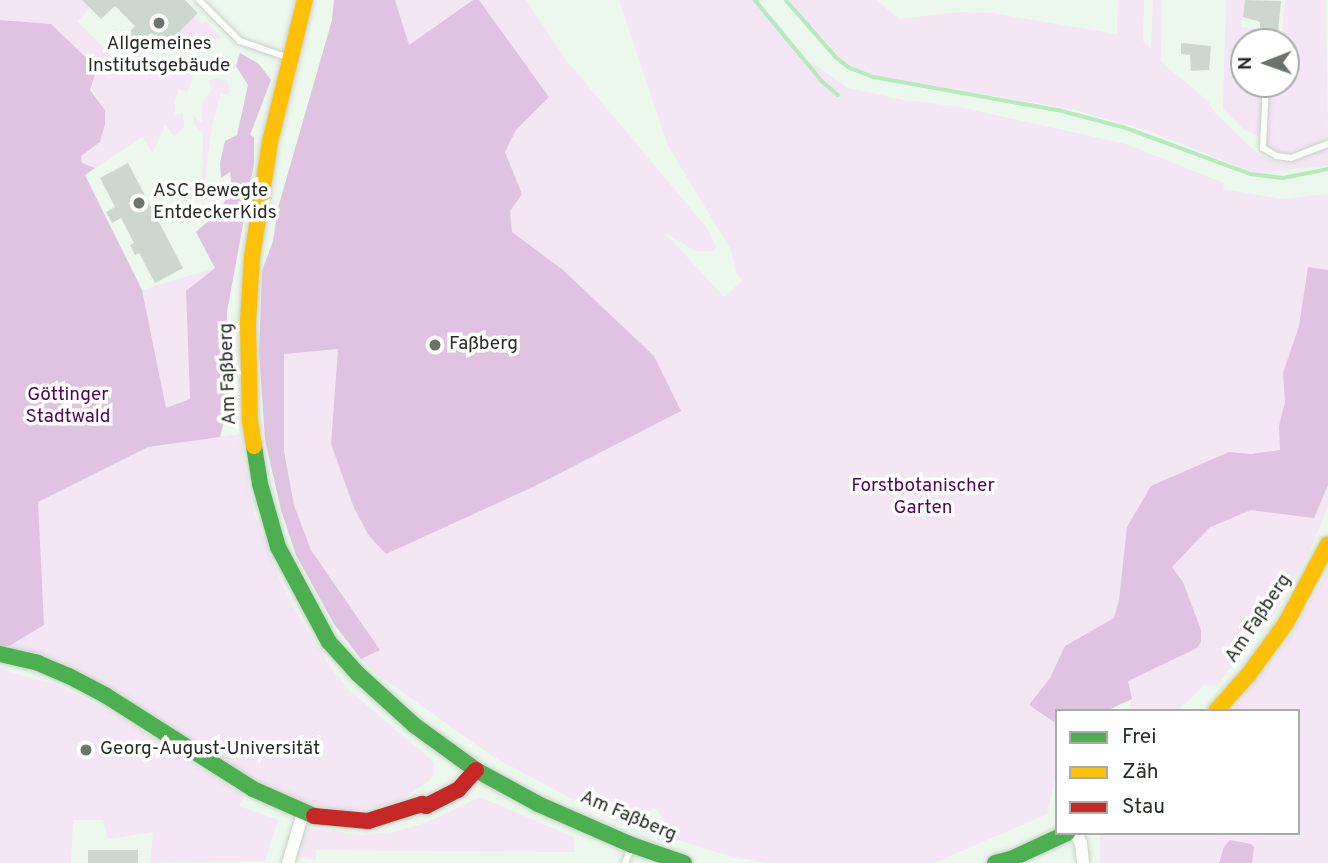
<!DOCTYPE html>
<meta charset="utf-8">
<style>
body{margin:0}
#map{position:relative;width:1328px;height:863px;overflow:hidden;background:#ecf7ed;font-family:Overpass,sans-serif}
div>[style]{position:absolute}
.green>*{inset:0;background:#f4e6f5}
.forest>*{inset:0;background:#dfc3e1}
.stream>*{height:3.5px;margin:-1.75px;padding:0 1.75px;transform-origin:1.75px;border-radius:1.75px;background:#b6eabd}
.building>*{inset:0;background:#ced7cf;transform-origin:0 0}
.roads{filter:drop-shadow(0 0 2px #c9d1c9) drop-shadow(0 0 2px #c9d1c9)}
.lane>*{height:6px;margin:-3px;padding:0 3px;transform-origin:3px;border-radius:3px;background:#fcfefc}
.street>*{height:12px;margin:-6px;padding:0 6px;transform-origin:6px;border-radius:6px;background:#fcfefc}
.fast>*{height:16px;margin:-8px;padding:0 8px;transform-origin:8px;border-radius:8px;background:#4caf50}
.slow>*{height:16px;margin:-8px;padding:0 8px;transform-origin:8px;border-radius:8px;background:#ffc107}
.jam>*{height:16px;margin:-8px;padding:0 8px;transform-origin:8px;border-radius:8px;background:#c62828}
.dots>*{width:19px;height:19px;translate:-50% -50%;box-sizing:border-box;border:4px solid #fff;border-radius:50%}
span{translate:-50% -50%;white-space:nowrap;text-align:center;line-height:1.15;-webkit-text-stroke:7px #fff;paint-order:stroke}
.poi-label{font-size:19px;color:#262d27}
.left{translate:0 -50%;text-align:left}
.street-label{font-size:19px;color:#262d27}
.park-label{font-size:19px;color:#510556}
.legend{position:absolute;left:1055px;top:709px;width:245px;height:126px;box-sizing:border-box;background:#fff;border:2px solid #a8aba9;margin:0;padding:9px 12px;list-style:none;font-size:21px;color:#262d27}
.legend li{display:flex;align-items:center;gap:14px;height:35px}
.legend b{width:35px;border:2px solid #a8aba9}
.north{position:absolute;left:1230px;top:28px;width:70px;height:70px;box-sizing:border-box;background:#fff;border:2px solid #a8aba9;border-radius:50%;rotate:269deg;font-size:19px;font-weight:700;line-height:28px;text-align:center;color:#262d27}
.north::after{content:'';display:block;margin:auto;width:24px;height:32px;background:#6b746c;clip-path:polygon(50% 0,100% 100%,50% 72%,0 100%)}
</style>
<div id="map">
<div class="green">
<div style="clip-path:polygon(0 0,82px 0,90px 8px,77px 21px,115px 59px,132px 43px,136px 48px,140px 44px,164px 73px,180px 60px,195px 57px,192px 81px,187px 92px,179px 89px,175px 101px,175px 115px,183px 113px,184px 127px,174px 136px,165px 125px,153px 153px,142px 137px,95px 168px,82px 163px,81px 156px,100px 142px,105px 110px,51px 24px,0 20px)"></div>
<div style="clip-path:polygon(395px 0,473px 0,409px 45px)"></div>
<div style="clip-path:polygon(479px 0,526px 0,566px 60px,707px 228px,716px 247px,714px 251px,695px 251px,665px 233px,724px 297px,743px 280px,737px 274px,731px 250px,668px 146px,619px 0,758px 0,804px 57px,848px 88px,904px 100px,960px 107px,1126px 144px,1224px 183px,1223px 189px,1283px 199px,1328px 194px,1328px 507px,1306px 559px,1276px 611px,1216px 686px,1204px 685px,1177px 711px,1129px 711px,1131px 699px,1106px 711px,1057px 711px,1057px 769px,1047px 814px,934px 863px,769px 863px,725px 855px,679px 840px,655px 808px,624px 825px,600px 814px,492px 756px,377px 674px,361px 659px,380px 650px,311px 550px,294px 505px,284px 451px,284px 354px,338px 348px,331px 444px,354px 508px,369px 536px,654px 356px,563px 270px,512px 232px,510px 211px,522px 194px,505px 152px,516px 130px,549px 97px)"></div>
<div style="clip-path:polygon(788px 0,876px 0,899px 19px,961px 12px,992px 13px,1117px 34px,1118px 0,1144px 0,1143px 41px,1151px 49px,1153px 0,1162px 0,1161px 62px,1208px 101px,1215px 113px,1260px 156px,1283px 163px,1328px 147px,1328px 166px,1254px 173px,1155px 133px,1076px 110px,875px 75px,851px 66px,839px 56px)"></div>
<div style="clip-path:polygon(1226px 0,1245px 0,1241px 27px,1255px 29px,1255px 35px,1258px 37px,1259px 42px,1244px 42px,1244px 84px,1264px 84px,1260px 137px,1244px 130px,1223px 109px)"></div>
<div style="clip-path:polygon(1285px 0,1326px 0,1328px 142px,1284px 155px,1269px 149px,1266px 140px,1270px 84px,1286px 84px,1286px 42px,1274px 42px,1275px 36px,1282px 32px)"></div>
<div style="clip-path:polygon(194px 16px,202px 24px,206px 21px,220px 36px,219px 39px,170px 49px,166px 45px)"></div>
<div style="clip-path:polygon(0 53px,148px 447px,240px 434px,254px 513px,280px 581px,299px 617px,334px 672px,350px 691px,434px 762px,434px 774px,429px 781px,397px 802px,342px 812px,290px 799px,251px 779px,151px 714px,69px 665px,0 646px)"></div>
<div style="clip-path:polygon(219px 78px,227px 81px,230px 90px,229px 97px,221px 92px,213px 122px,206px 168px,204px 192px,208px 199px,201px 201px,195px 194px,194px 182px,202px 188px,203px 133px,194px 124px,193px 116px,202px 123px,203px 101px,212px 89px,208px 81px)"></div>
<div style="clip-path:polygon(215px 268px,186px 291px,190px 400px,165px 409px,142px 290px)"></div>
<div style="clip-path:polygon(1328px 570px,1328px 863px,1100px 863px,1100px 833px,1298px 833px,1298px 711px,1232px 711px,1286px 643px)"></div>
<div style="clip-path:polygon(0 669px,55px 684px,120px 717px,244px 796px,239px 806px,278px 820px,265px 861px,150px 863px,153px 832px,108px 839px,103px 820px,73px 820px,71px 863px,0 863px)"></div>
<div style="clip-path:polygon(480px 797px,574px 837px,574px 852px,316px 850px,316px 860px,297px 856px,303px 835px,308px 828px,361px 835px,393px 832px,425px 823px)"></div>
</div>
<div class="forest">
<div style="clip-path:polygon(334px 0,395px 0,409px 45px,473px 0,479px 0,549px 97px,516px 130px,505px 152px,522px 194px,510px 211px,512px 232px,563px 270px,654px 356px,681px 411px,535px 486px,386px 554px,369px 536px,354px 508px,331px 444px,338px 349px,284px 354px,284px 451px,294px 505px,311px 550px,380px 650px,361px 659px,334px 624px,296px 555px,281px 510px,265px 440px,259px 351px,262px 271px,273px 241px,278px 208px,332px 20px)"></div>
<div style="clip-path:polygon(0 20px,51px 24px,97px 68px,90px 90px,105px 110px,105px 124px,100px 142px,81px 156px,82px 163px,95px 168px,85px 175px,142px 290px,166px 408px,190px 399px,186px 291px,215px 268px,196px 232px,218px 212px,232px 190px,230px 172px,221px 178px,220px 163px,225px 141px,237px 135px,248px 85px,236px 66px,240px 53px,259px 64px,271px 80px,250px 135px,254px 137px,254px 164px,227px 312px,227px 411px,220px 437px,148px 447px,38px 502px,44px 625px,9px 646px,0 646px)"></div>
<div style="clip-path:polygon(1308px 267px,1328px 270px,1328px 485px,1314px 518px,1251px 510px,1210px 527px,1172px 567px,1183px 582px,1201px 630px,1201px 642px,1197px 648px,1128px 681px,1132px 699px,1106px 711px,1057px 711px,1057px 724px,1029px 705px,1050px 678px,1065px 646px,1114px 618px,1119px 600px,1127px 527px,1151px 486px,1229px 452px,1251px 454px,1280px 450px,1279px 426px,1285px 402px,1283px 373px,1299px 326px)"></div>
<div style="clip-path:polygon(1230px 840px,1251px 844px,1254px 847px,1252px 863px,1219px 863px,1224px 847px)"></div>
</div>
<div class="stream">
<div style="left:755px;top:0;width:105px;rotate:50.4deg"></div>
<div style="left:822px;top:81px;width:21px;rotate:41deg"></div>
<div style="left:786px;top:0;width:77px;rotate:48.7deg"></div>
<div style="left:837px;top:58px;width:16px;rotate:38deg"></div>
<div style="left:850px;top:68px;width:26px;rotate:21deg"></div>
<div style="left:874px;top:77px;width:187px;rotate:10.2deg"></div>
<div style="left:1058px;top:110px;width:67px;rotate:14.7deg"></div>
<div style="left:1123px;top:127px;width:136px;rotate:20.2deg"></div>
<div style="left:1251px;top:174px;width:32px;rotate:7deg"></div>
<div style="left:1283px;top:178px;width:46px;rotate:-11.3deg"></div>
</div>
<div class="building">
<div style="clip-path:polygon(82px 0,185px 0,198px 13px,166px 45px,151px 33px,136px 48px,125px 36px,135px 26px,115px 6px,101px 19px)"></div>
<div style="clip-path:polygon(1245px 0,1281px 1px,1278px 32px,1260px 31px,1260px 22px,1243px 17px)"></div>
<div style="clip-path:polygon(1181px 43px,1211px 46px,1209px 70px,1191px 71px,1190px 55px,1181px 54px)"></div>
<div style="clip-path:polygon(128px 163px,183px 268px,155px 283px,139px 253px,135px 255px,130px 245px,134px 243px,121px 218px,112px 223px,106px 212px,115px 207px,100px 178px)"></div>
<div style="left:88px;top:850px;width:50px;height:13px"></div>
</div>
<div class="roads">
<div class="lane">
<div style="left:199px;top:0;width:58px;rotate:45deg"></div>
<div style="left:240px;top:41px;width:52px;rotate:19.1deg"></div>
<div style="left:1266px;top:84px;width:64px;rotate:92.7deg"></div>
<div style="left:1263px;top:148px;width:16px;rotate:30deg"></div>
<div style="left:1277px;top:156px;width:14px;rotate:8deg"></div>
<div style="left:1291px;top:158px;width:40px;rotate:-21deg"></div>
<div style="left:625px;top:863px;width:16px;rotate:-68deg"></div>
</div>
<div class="street">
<div style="left:1075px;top:833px;width:12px;rotate:59deg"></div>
<div style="left:1081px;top:843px;width:20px;rotate:84deg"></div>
<div style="left:288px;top:863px;width:52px;rotate:-73.3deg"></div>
</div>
<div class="fast">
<div style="left:254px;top:446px;width:38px;rotate:81deg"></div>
<div style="left:260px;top:484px;width:66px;rotate:74.1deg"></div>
<div style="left:278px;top:547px;width:108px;rotate:61.8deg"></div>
<div style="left:329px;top:642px;width:43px;rotate:47.8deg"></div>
<div style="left:358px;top:674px;width:76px;rotate:42.3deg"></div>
<div style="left:414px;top:725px;width:77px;rotate:36deg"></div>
<div style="left:476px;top:770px;width:71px;rotate:28.7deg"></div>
<div style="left:538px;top:804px;width:103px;rotate:23.6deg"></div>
<div style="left:632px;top:845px;width:55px;rotate:19.1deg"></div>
<div style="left:0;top:654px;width:39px;rotate:13deg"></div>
<div style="left:38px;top:663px;width:34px;rotate:23deg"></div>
<div style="left:69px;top:676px;width:41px;rotate:27.8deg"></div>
<div style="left:105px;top:695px;width:175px;rotate:32.4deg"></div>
<div style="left:253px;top:789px;width:67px;rotate:23.9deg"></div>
<div style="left:995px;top:863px;width:16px;rotate:-14deg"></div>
<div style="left:1011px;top:859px;width:62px;rotate:-24.9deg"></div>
</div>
<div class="slow">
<div style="left:254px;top:446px;width:25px;rotate:-99deg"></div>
<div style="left:250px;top:421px;width:99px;rotate:-91.2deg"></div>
<div style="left:248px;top:322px;width:65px;rotate:-86.5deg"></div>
<div style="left:252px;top:257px;width:116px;rotate:-81.1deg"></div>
<div style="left:270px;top:142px;width:146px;rotate:-76.2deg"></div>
<div style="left:1216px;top:711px;width:50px;rotate:-48.3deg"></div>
<div style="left:1249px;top:674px;width:63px;rotate:-54deg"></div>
<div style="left:1286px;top:623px;width:89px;rotate:-62deg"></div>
</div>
<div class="jam">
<div style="left:314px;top:816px;width:54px;rotate:5.3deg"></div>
<div style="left:368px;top:821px;width:57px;rotate:-17.5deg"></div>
<div style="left:422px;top:804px;width:4px;rotate:27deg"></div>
<div style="left:426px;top:806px;width:36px;rotate:-27deg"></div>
<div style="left:458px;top:790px;width:27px;rotate:-48deg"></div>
</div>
</div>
<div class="dots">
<div style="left:159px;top:23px;background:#6b746c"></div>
<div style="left:139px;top:203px;background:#6b746c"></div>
<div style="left:435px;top:345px;background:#6b746c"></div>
<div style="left:86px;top:750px;background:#6b746c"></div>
</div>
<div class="poi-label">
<span style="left:159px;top:56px">Allgemeines<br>Institutsgebäude</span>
<span class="left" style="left:153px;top:203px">ASC Bewegte<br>EntdeckerKids</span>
<span class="left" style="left:449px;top:345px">Faßberg</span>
<span class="left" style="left:100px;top:750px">Georg-August-Universität</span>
</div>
<div class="street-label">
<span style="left:229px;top:374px;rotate:-92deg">Am Faßberg</span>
<span style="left:1259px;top:619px;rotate:-56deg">Am Faßberg</span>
<span style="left:628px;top:817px;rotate:23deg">Am Faßberg</span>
</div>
<div class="park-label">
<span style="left:68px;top:407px">Göttinger<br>Stadtwald</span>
<span style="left:923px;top:498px">Forstbotanischer<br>Garten</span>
</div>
<ul class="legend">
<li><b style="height:9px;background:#4caf50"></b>Frei</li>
<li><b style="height:9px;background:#ffc107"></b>Zäh</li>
<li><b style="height:9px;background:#c62828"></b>Stau</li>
</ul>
<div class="north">N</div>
</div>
